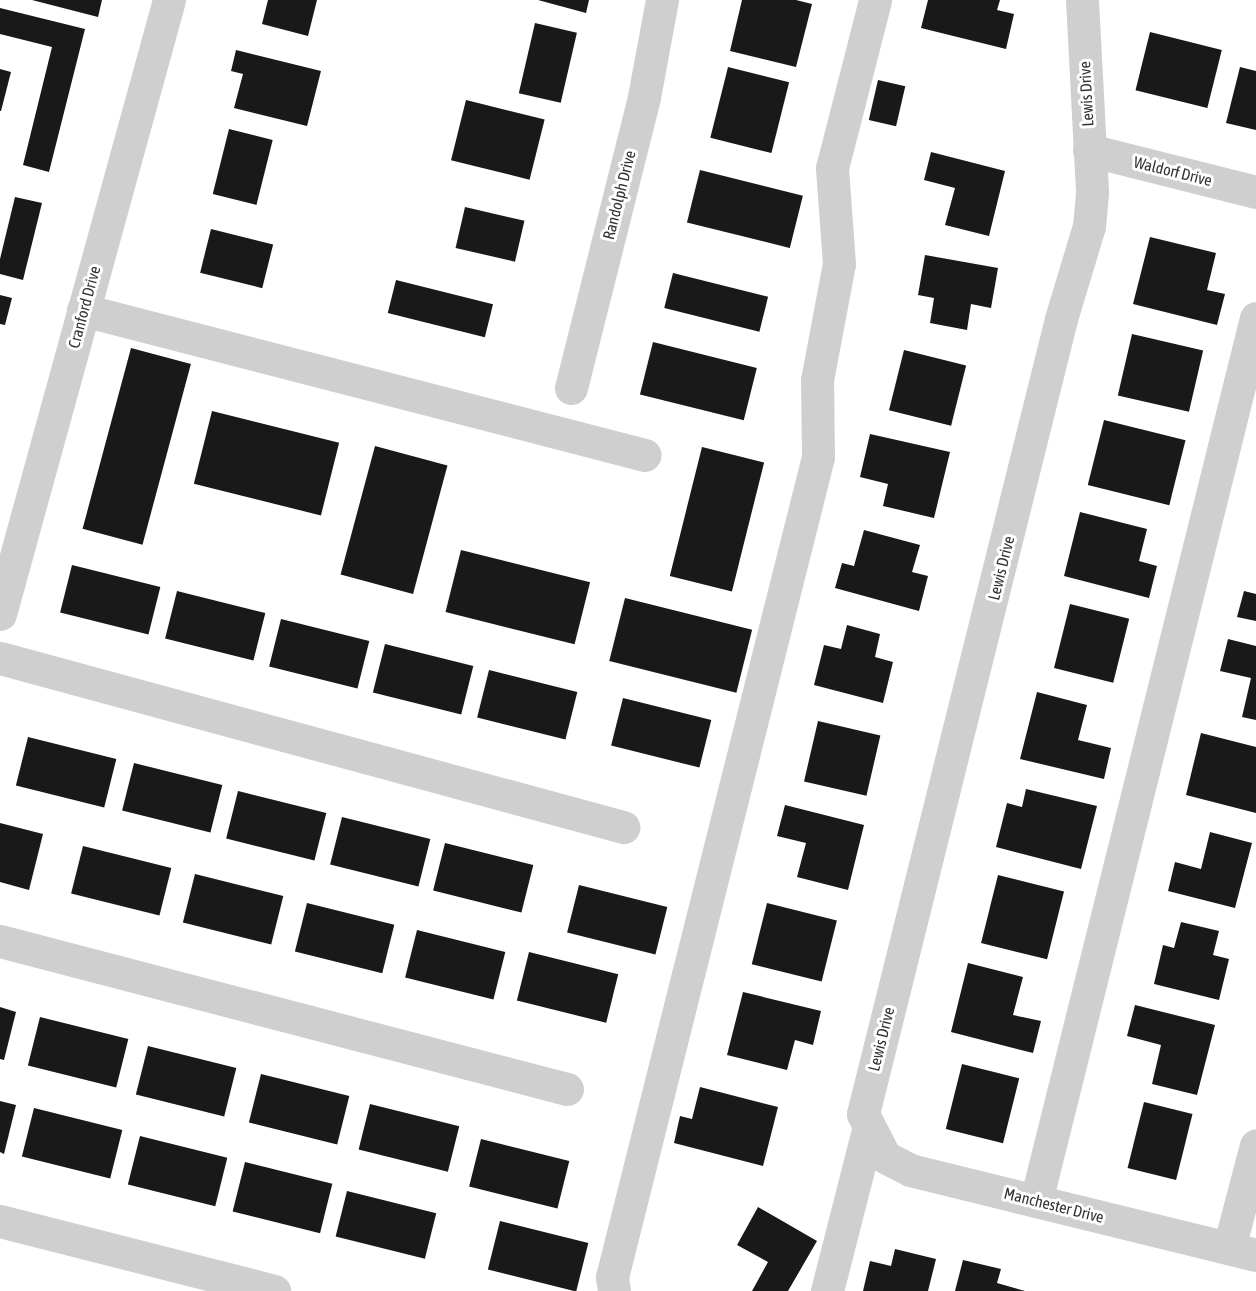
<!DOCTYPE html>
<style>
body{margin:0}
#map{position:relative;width:1256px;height:1291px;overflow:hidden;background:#fff;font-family:"Asap Condensed",sans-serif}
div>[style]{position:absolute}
.building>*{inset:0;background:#191919;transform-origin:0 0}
.minor>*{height:33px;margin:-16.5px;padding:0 16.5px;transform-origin:16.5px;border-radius:16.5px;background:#cfcfcf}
span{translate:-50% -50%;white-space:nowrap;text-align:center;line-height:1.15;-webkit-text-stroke:6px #fff;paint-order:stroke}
.street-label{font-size:16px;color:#323232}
</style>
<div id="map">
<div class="building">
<div style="clip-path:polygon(32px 0,102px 0,98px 17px)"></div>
<div style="clip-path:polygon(268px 0,317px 0,308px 36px,262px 24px)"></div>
<div style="clip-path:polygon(538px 0,589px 0,586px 13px)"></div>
<div style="clip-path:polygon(742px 0,796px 0,812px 4px,796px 67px,730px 51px)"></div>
<div style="clip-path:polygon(928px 0,1000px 0,997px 10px,1014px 14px,1006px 49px,921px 28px)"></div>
<div style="clip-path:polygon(0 8px,85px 29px,49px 172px,23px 165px,52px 47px,0 34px)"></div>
<div style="left:535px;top:23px;width:43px;height:72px;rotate:13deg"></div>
<div style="left:1150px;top:32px;width:74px;height:60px;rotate:14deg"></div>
<div style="clip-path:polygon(236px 50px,321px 71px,307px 126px,234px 108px,243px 74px,231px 71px)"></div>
<div style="left:728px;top:67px;width:63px;height:73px;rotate:14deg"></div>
<div style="clip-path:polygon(1240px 67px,1256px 71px,1256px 130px,1226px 123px)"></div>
<div style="clip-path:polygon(0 69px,11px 72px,1px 111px,0 111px)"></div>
<div style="left:878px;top:80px;width:28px;height:41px;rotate:13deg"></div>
<div style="left:466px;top:100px;width:81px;height:62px;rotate:14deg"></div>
<div style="left:229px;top:129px;width:45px;height:67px;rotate:14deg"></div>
<div style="clip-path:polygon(931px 152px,1005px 171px,989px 236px,945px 225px,955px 188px,924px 180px)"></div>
<div style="left:700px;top:170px;width:106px;height:54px;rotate:14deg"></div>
<div style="clip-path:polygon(15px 197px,42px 203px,23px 280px,0 274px,0 259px)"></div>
<div style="left:465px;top:207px;width:61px;height:42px;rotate:13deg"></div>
<div style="left:211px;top:229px;width:64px;height:45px;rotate:14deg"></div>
<div style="clip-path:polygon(1150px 237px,1216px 253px,1207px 290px,1225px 294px,1217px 325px,1133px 304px)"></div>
<div style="clip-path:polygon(925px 255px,998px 268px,991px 308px,971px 304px,967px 330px,930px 323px,934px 298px,918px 295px)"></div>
<div style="left:673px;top:273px;width:98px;height:36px;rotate:14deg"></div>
<div style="left:396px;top:280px;width:100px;height:34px;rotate:14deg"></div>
<div style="clip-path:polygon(0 295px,12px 298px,5px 325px,0 324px)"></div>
<div style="left:1132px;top:334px;width:73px;height:63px;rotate:13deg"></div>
<div style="left:653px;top:342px;width:107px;height:54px;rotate:14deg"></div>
<div style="left:131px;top:348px;width:62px;height:187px;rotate:15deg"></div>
<div style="left:904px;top:350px;width:64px;height:62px;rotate:14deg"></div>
<div style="left:212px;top:411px;width:131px;height:75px;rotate:14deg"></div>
<div style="left:1104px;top:420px;width:84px;height:67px;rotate:14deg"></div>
<div style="clip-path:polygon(870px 434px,950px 452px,934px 518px,883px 506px,888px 484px,860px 477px)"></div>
<div style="left:375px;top:446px;width:75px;height:133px;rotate:15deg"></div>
<div style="left:702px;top:447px;width:64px;height:133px;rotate:14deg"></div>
<div style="clip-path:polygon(1080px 512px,1147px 529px,1139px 561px,1157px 566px,1149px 598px,1064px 576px)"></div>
<div style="clip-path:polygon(864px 530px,920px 545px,912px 572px,928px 576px,919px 611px,835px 588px,842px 563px,854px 566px)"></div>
<div style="left:461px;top:550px;width:133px;height:64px;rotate:14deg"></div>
<div style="left:72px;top:565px;width:91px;height:49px;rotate:14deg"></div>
<div style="left:177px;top:591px;width:91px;height:49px;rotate:14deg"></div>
<div style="clip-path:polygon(1244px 591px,1256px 594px,1256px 621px,1237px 617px)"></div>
<div style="left:625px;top:598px;width:131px;height:65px;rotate:14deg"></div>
<div style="left:1070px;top:604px;width:61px;height:66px;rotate:14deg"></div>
<div style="left:281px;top:619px;width:91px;height:49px;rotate:14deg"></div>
<div style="clip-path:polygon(847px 625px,880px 634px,875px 657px,893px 662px,883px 703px,814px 685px,824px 645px,841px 649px)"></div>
<div style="clip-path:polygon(1228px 639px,1256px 646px,1256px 720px,1242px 717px,1251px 678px,1220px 671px)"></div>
<div style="left:385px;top:644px;width:91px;height:50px;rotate:14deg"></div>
<div style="left:489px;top:670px;width:91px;height:49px;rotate:14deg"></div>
<div style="clip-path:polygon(1037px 692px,1087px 705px,1078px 740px,1111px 748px,1104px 779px,1020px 759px)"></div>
<div style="left:623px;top:698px;width:91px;height:49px;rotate:14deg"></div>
<div style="left:818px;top:721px;width:64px;height:62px;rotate:13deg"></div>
<div style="clip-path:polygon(1201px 733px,1256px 747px,1256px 813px,1186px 795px)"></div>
<div style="left:28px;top:737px;width:91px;height:50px;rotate:14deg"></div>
<div style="left:134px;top:763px;width:91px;height:49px;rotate:14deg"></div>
<div style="clip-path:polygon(1026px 789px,1097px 806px,1081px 869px,996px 847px,1007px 803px,1022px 807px)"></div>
<div style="left:238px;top:791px;width:91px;height:49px;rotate:14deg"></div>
<div style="clip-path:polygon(785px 805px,864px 825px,848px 890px,797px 877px,806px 843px,777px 836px)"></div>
<div style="left:342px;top:817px;width:91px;height:49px;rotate:14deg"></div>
<div style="clip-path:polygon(0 823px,43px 834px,29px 890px,0 882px)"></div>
<div style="clip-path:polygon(1210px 832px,1252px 843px,1235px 908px,1168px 891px,1175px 862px,1201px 869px)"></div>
<div style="left:445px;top:843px;width:91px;height:49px;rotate:14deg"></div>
<div style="left:83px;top:846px;width:91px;height:49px;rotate:14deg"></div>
<div style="left:195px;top:874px;width:91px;height:50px;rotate:14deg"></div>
<div style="left:998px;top:875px;width:68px;height:70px;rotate:14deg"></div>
<div style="left:579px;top:885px;width:91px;height:49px;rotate:14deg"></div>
<div style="left:307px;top:903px;width:90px;height:50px;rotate:14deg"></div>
<div style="left:767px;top:903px;width:72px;height:63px;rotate:14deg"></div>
<div style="clip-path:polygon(1181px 922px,1219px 931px,1213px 955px,1229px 959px,1219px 1000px,1154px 984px,1163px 945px,1174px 948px)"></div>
<div style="left:417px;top:930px;width:91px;height:49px;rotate:14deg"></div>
<div style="left:529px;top:952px;width:92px;height:50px;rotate:14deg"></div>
<div style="clip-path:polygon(968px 963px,1023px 977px,1013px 1015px,1041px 1021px,1033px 1053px,951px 1032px)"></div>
<div style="clip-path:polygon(743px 992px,821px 1011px,813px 1045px,795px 1040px,787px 1070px,727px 1055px)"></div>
<div style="clip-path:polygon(1135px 1005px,1215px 1025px,1197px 1095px,1152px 1084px,1161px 1045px,1127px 1036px)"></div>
<div style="clip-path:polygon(0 1007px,16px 1012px,4px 1060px,0 1059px)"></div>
<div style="left:40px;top:1017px;width:91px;height:50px;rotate:14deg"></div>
<div style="left:148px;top:1046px;width:91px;height:50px;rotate:14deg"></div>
<div style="left:962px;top:1064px;width:59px;height:67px;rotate:14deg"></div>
<div style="left:261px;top:1074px;width:91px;height:50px;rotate:14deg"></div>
<div style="clip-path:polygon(700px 1087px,778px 1107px,763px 1166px,674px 1143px,680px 1116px,692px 1119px)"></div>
<div style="clip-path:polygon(0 1101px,16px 1105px,4px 1154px,0 1152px)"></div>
<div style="left:1144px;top:1102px;width:50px;height:68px;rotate:14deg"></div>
<div style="left:370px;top:1104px;width:92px;height:47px;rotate:14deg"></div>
<div style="left:34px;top:1108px;width:91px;height:50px;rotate:14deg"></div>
<div style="left:140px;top:1136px;width:90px;height:50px;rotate:14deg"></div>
<div style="left:481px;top:1139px;width:91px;height:49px;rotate:14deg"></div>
<div style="left:245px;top:1162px;width:90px;height:51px;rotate:14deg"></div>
<div style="left:347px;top:1191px;width:92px;height:47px;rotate:14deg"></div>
<div style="clip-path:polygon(758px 1207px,817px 1241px,788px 1291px,752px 1291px,768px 1262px,737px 1245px)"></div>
<div style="left:500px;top:1221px;width:91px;height:50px;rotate:14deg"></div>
<div style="clip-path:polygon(895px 1249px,936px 1259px,928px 1291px,863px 1291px,870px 1261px,891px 1266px)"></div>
<div style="clip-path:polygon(963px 1260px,1001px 1269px,997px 1283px,1025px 1291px,955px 1291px)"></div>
</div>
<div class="minor">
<div style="left:1082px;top:0;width:193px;rotate:87deg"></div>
<div style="left:1092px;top:193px;width:33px;rotate:95deg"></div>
<div style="left:1089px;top:226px;width:97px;rotate:106.8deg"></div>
<div style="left:1061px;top:319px;width:819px;rotate:103.99deg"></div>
<div style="left:863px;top:1114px;width:48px;rotate:62.9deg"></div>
<div style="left:885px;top:1157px;width:28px;rotate:27deg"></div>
<div style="left:910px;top:1170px;width:356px;rotate:13.8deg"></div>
<div style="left:1089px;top:150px;width:172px;rotate:14.1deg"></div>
<div style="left:83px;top:310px;width:580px;rotate:14.47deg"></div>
<div style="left:571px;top:388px;width:300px;rotate:-75.9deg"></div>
<div style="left:644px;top:97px;width:99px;rotate:-79.5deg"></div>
<div style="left:0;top:614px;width:637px;rotate:-74.61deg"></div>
<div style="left:0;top:658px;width:646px;rotate:15.18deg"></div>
<div style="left:0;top:941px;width:586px;rotate:14.63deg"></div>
<div style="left:1036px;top:1201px;width:910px;rotate:-76.01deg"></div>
<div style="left:0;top:1221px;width:283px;rotate:14.3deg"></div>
<div style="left:1229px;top:1248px;width:106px;rotate:-75.3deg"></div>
<div style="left:614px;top:1291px;width:14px;rotate:-98deg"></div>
<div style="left:612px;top:1277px;width:845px;rotate:-75.9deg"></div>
<div style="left:818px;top:457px;width:77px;rotate:-90.7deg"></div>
<div style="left:817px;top:380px;width:118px;rotate:-79.3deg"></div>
<div style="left:839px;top:264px;width:96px;rotate:-94.2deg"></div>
<div style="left:832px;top:168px;width:173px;rotate:-75.6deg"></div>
<div style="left:827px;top:1291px;width:166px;rotate:-75.7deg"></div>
</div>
<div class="street-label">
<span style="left:1086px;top:94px;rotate:-93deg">Lewis Drive</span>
<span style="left:1173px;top:171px;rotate:14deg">Waldorf Drive</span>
<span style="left:619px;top:195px;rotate:-76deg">Randolph Drive</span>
<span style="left:84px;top:307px;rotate:-75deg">Cranford Drive</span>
<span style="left:1001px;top:568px;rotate:-76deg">Lewis Drive</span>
<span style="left:881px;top:1039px;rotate:-76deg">Lewis Drive</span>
<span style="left:1054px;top:1205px;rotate:14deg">Manchester Drive</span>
</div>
</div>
